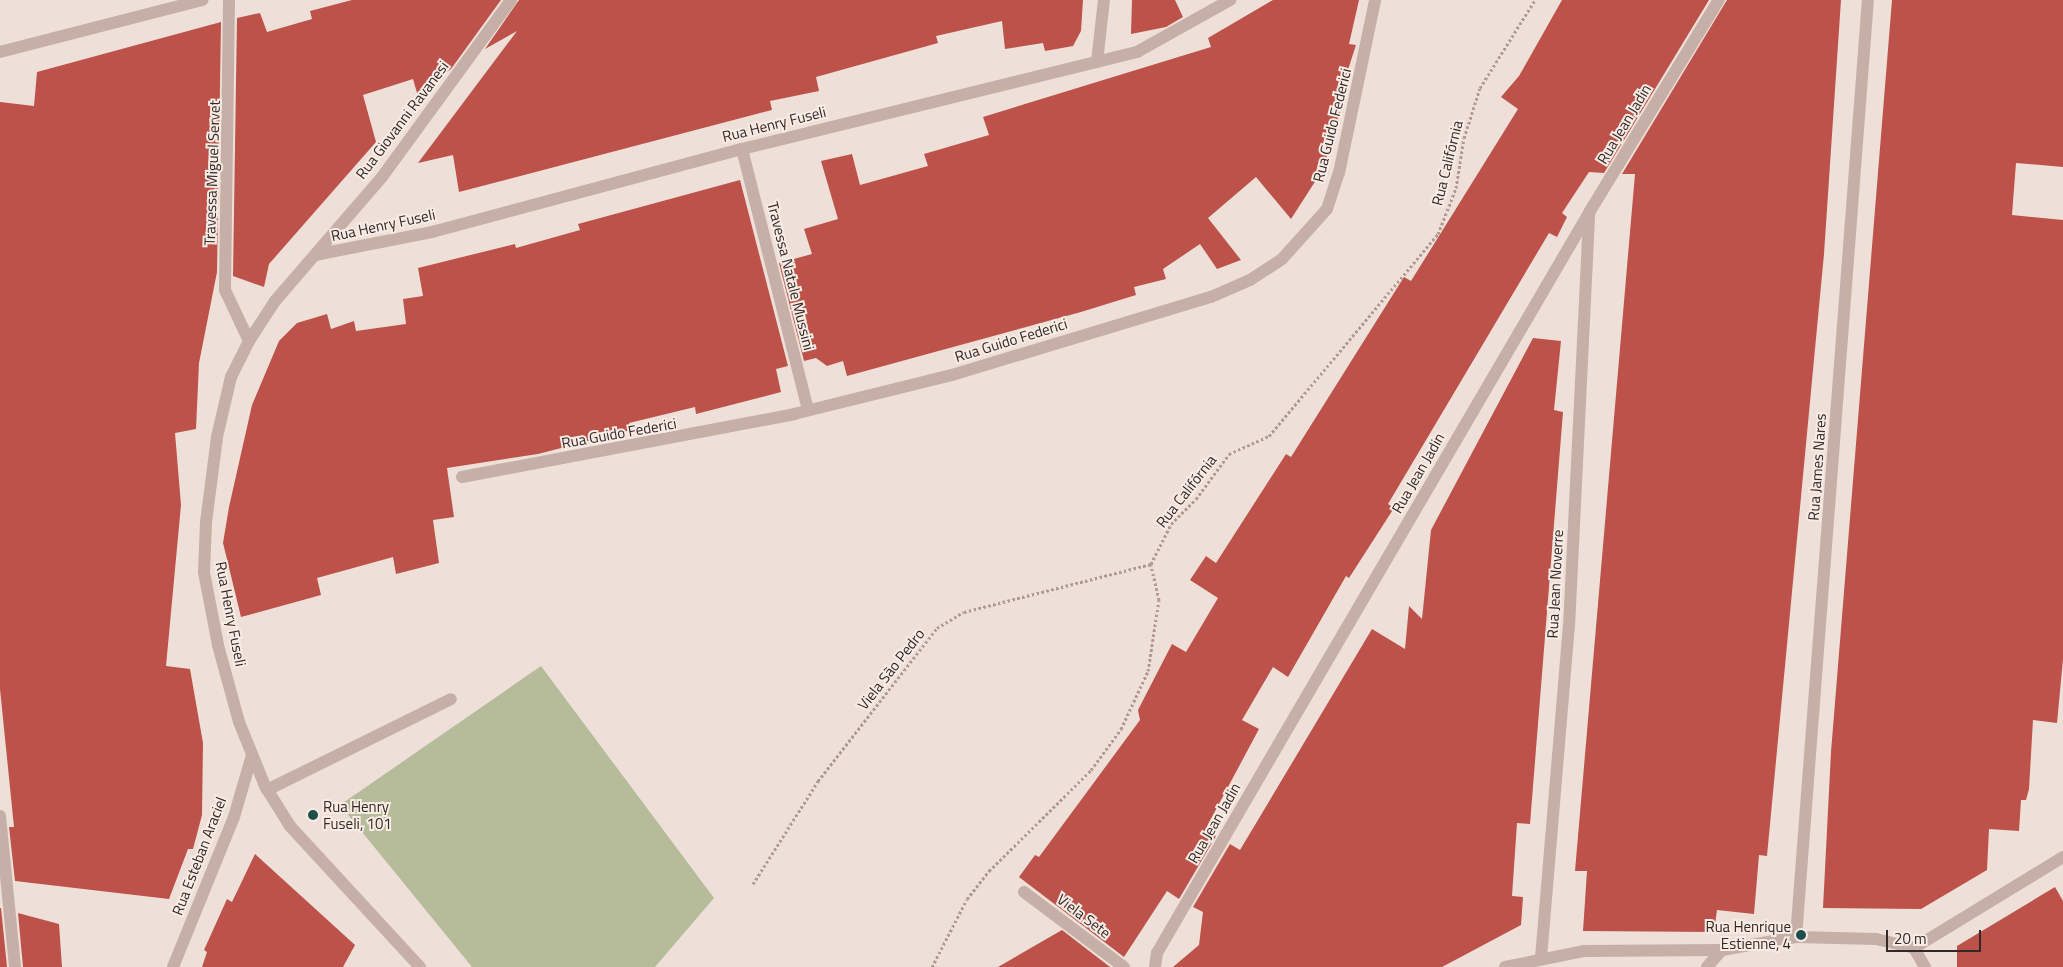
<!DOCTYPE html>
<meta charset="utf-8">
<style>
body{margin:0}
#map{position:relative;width:2063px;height:967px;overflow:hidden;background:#eee0d8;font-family:"Titillium Web",sans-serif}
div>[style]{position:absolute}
.green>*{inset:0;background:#b6bc9a}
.building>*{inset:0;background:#bc5249}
.path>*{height:3px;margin-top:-1.5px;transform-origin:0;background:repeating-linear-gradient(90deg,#b19990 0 2.5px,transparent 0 5px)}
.minor>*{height:12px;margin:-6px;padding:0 6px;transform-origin:6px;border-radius:6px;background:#c5afa6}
.dots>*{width:14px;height:14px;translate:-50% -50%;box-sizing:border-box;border:2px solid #f7ebe4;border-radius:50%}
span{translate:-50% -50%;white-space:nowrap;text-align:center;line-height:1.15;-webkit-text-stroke:4px #f7ebe4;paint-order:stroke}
.street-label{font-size:15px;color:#322826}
.poi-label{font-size:15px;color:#322826}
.left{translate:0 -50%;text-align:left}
.right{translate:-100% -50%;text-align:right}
.scale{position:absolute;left:1886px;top:930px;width:95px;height:22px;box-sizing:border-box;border:2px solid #322826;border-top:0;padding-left:6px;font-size:15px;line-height:18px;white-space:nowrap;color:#322826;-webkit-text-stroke:4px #f7ebe4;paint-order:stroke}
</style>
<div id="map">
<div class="green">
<div style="clip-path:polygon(541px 666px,714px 898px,655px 967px,472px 967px,340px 805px)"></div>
</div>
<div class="building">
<div style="clip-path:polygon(352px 0,501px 0,451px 69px,417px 93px,413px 79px,363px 95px,376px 142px,269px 264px,264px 287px,233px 276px,237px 18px,260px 13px,267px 32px,312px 19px,310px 11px)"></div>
<div style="clip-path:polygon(519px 0,1083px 0,1081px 31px,1073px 46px,1045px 51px,1043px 43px,1005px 49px,1002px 21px,936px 36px,938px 43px,816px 77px,819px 91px,770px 101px,772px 110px,459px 192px,453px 155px,418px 163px,517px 31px,485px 49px)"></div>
<div style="clip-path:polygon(1132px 0,1175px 0,1183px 17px,1166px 27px,1131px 34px)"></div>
<div style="clip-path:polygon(1273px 0,1359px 0,1349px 44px,1356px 45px,1335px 110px,1341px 113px,1327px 138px,1333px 142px,1318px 177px,1291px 219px,1256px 177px,1208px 218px,1241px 260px,1217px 269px,1200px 244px,1163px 269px,1166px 279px,1134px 287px,1136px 295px,1081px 312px,847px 376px,843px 361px,827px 366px,816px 358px,804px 361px,779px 263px,812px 254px,804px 229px,838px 219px,821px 161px,852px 154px,860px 185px,928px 166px,924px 154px,989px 135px,983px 117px,1211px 47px,1208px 38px)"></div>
<div style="clip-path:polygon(1562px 0,1709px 0,1604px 173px,1589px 172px,1562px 213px,1567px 217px,1557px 237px,1549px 233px,1388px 504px,1394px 508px,1349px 578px,1346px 576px,1288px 677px,1273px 667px,1242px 720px,1259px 729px,1205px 830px,1216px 836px,1179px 899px,1167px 891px,1124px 957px,1019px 877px,1035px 855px,1039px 857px,1140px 720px,1138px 710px,1172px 644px,1186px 652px,1218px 598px,1190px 580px,1206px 556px,1216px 563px,1286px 454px,1291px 457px,1404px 277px,1411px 281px,1518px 109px,1501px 97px,1519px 76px)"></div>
<div style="clip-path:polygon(1727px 0,1841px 0,1824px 254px,1767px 856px,1759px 855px,1754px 914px,1717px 910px,1714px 932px,1583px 931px,1587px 871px,1575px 871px,1635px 174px,1622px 174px)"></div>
<div style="clip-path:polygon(1892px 0,2063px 0,2063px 167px,2016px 163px,2012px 215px,2063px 220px,2063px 659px,2057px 723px,2033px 720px,2029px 789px,2026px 800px,2021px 800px,2019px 831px,1989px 829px,1987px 870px,1921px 909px,1823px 908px,1831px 752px)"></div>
<div style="clip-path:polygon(221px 22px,217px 272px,199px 363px,196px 429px,175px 433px,181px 505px,166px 666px,190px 669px,203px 743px,202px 815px,193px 849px,188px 849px,169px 899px,15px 881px,9px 827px,14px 827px,0 689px,0 102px,34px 106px,37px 72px)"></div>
<div style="clip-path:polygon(740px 180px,788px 366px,776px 369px,781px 392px,696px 414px,695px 407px,629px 423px,631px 430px,538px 454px,447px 468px,454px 517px,433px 520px,439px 563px,396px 574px,393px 557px,317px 578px,321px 595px,241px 617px,223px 543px,229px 507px,252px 405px,279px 341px,297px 323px,327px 314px,331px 329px,354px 321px,356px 331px,406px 324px,403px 299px,423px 296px,418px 268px,515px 244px,516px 248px,580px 230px,578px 224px)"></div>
<div style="clip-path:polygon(1533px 338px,1561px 341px,1554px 410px,1563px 412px,1530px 824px,1517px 823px,1512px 896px,1523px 897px,1521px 925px,1442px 967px,1173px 967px,1199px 945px,1203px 912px,1193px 907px,1230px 844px,1240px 850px,1372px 629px,1405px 649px,1409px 606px,1422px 619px,1431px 530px)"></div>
<div style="clip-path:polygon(255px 854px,355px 945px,343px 967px,202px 967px,207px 952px,204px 950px,227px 899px,232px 902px)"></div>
<div style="clip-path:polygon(2055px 887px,2063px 901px,2063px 967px,1957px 967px,1957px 946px)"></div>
<div style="clip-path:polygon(0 908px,1px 908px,7px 967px,0 967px)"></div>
<div style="clip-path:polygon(18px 913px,59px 924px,62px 967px,23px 967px)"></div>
<div style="clip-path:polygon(1062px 930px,1110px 967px,998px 967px)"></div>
</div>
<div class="path">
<div style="left:753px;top:884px;width:122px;rotate:-57.7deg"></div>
<div style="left:818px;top:781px;width:194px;rotate:-52.1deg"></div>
<div style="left:937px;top:628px;width:31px;rotate:-31deg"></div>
<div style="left:964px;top:612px;width:193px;rotate:-14.4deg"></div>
<div style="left:932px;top:967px;width:76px;rotate:-62.8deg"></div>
<div style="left:967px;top:899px;width:36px;rotate:-52deg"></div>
<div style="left:989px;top:871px;width:144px;rotate:-44.7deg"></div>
<div style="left:1091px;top:770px;width:51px;rotate:-53.8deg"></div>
<div style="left:1121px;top:729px;width:64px;rotate:-65deg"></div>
<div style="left:1148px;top:671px;width:72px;rotate:-81.2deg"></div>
<div style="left:1159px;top:600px;width:37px;rotate:-103deg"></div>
<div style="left:1151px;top:564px;width:45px;rotate:-63.4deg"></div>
<div style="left:1171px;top:524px;width:35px;rotate:-45deg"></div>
<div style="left:1196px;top:499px;width:56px;rotate:-53.7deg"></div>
<div style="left:1229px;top:454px;width:44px;rotate:-24.2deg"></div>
<div style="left:1269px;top:436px;width:263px;rotate:-50.1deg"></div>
<div style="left:1438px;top:234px;width:49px;rotate:-68.6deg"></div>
<div style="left:1456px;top:188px;width:51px;rotate:-80.9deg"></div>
<div style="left:1464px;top:138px;width:52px;rotate:-72.3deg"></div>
<div style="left:1480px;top:88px;width:104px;rotate:-58deg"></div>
</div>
<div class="minor">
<div style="left:229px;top:0;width:290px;rotate:90.8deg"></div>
<div style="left:225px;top:290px;width:56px;rotate:64.8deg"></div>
<div style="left:0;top:52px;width:209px;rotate:-14.4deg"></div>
<div style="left:1097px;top:62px;width:62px;rotate:-83.6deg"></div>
<div style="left:742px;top:149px;width:269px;rotate:75.8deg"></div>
<div style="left:315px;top:255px;width:119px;rotate:-11.1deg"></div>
<div style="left:432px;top:232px;width:321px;rotate:-15deg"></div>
<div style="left:742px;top:149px;width:407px;rotate:-13.8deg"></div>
<div style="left:1137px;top:52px;width:107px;rotate:-29.2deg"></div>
<div style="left:462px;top:477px;width:338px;rotate:-10.7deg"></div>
<div style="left:794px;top:414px;width:163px;rotate:-13.9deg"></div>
<div style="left:952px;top:375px;width:270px;rotate:-16.8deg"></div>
<div style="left:1211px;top:297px;width:43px;rotate:-23.6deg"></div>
<div style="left:1250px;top:280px;width:38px;rotate:-33deg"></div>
<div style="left:1282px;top:259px;width:67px;rotate:-48deg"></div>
<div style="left:1327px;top:209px;width:38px;rotate:-72deg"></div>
<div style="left:1339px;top:173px;width:177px;rotate:-78.2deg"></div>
<div style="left:267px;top:790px;width:205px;rotate:-26.3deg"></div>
<div style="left:0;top:816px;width:152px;rotate:84.3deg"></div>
<div style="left:1024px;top:892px;width:125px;rotate:36.9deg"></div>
<div style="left:1796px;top:937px;width:940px;rotate:-85.61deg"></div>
<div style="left:1914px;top:948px;width:175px;rotate:-31.4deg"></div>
<div style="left:1914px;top:948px;width:22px;rotate:60deg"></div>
<div style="left:1541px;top:958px;width:332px;rotate:-85.2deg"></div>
<div style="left:1569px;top:627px;width:413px;rotate:-87.2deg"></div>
<div style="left:173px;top:967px;width:162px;rotate:-67.9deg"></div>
<div style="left:234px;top:817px;width:65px;rotate:-73.8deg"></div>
<div style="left:420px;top:967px;width:192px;rotate:-132.7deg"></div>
<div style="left:290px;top:826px;width:47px;rotate:-122deg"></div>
<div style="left:265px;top:786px;width:69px;rotate:-112.1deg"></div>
<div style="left:239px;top:722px;width:80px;rotate:-105.3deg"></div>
<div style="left:218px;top:645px;width:74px;rotate:-100.9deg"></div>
<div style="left:204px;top:572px;width:50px;rotate:-87.7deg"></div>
<div style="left:206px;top:522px;width:86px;rotate:-82.6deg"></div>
<div style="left:217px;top:437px;width:62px;rotate:-76.9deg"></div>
<div style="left:231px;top:377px;width:40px;rotate:-63.4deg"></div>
<div style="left:249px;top:341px;width:48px;rotate:-57deg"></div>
<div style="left:275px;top:301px;width:164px;rotate:-49.2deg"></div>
<div style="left:382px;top:177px;width:219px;rotate:-53.9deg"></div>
<div style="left:1155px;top:967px;width:14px;rotate:-82deg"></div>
<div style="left:1157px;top:953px;width:241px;rotate:-59.8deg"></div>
<div style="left:1278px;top:745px;width:618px;rotate:-59.7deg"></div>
<div style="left:1590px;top:211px;width:247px;rotate:-58.6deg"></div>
<div style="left:1505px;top:967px;width:81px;rotate:-11.4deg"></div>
<div style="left:1584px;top:951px;width:138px;rotate:-0.4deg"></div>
<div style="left:1722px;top:950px;width:75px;rotate:-10deg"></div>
<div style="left:1796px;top:937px;width:80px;rotate:1.4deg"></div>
<div style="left:1876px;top:939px;width:39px;rotate:13deg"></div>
<div style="left:1707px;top:967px;width:23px;rotate:-49deg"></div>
</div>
<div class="dots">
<div style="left:313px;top:815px;background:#1f4f4b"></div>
<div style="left:1801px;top:935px;background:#1f4f4b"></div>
</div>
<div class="street-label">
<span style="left:402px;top:120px;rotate:-53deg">Rua Giovanni Ravanesi</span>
<span style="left:774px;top:124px;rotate:-14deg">Rua Henry Fuseli</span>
<span style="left:1624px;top:124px;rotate:-59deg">Rua Jean Jadin</span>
<span style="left:1332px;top:125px;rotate:-76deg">Rua Guido Federici</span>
<span style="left:1447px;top:163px;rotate:-76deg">Rua Califórnia</span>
<span style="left:212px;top:173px;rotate:-88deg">Travessa Miguel Servet</span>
<span style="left:383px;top:225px;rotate:-12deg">Rua Henry Fuseli</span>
<span style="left:791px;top:276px;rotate:76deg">Travessa Natale Mussini</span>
<span style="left:1011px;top:340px;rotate:-17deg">Rua Guido Federici</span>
<span style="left:619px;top:433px;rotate:-10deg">Rua Guido Federici</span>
<span style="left:1817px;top:467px;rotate:-86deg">Rua James Nares</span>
<span style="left:1418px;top:473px;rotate:-60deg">Rua Jean Jadin</span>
<span style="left:1186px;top:491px;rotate:-52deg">Rua Califórnia</span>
<span style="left:1555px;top:584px;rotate:-87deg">Rua Jean Noverre</span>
<span style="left:231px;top:614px;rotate:79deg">Rua Henry Fuseli</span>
<span style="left:891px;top:669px;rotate:-52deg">Viela São Pedro</span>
<span style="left:1214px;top:823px;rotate:-60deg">Rua Jean Jadin</span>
<span style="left:199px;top:856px;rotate:-69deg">Rua Esteban Araciel</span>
<span style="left:1084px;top:916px;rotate:37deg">Viela Sete</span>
</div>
<div class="poi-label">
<span class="left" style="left:323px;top:815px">Rua Henry<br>Fuseli, 101</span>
<span class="right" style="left:1791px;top:935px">Rua Henrique<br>Estienne, 4</span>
</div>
<div class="scale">20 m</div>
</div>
